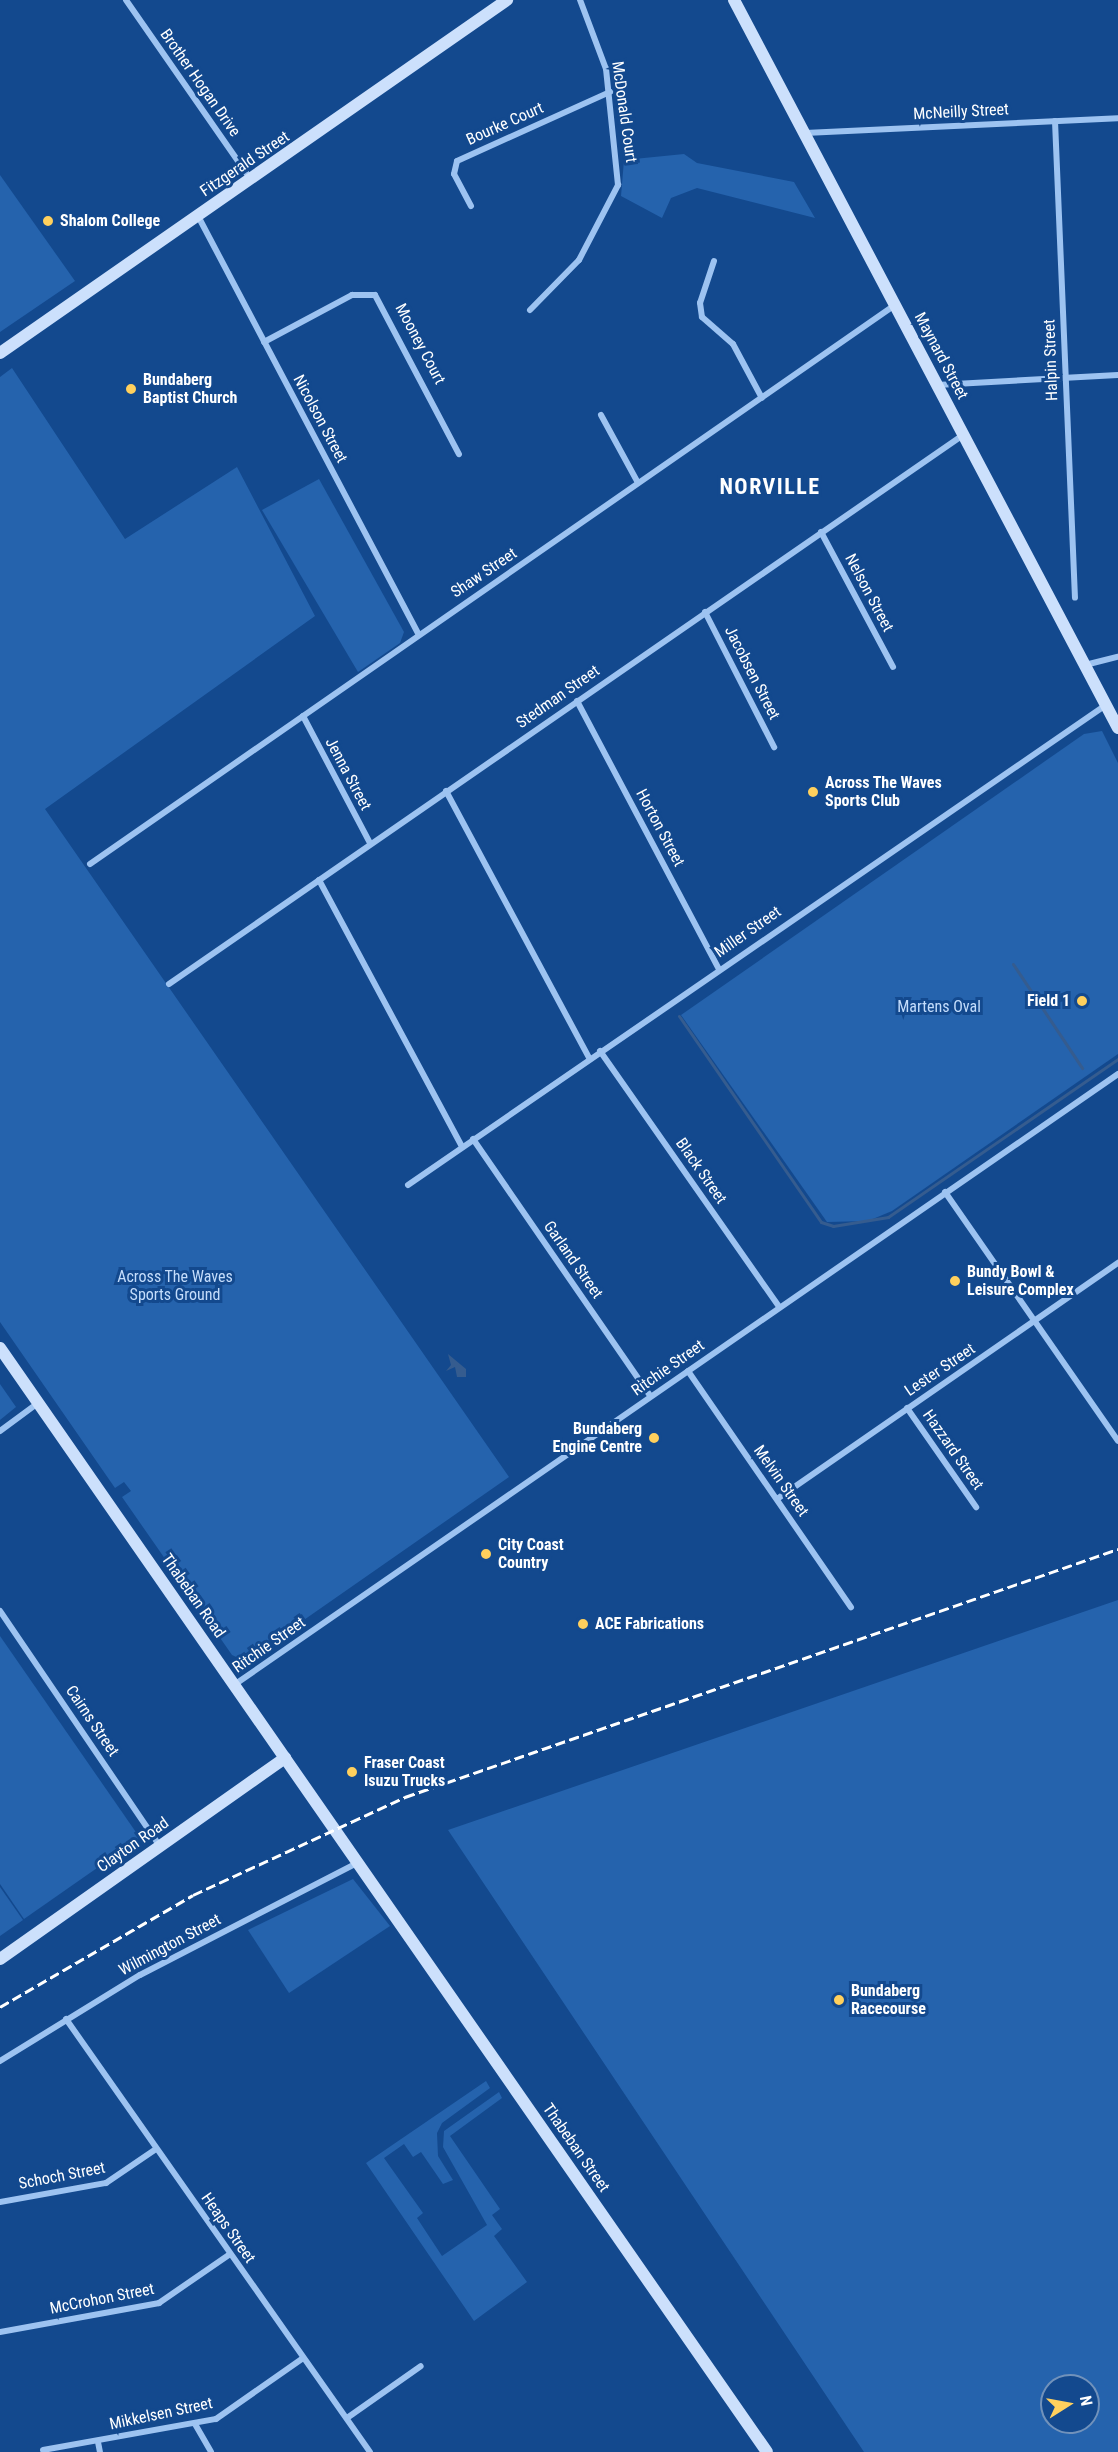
<!DOCTYPE html>
<style>
body{margin:0}
#map{position:relative;width:1118px;height:2452px;overflow:hidden;background:#13498e;font-family:"Roboto Condensed",sans-serif}
div>[style]{position:absolute}
.green>*{inset:0;background:#2563ad}
.water>*{inset:0;background:#355c8f}
.stream>*{height:3px;margin:-1.5px;padding:0 1.5px;transform-origin:1.5px;border-radius:1.5px;background:#355c8f}
.street>*{height:6px;margin:-3px;padding:0 3px;transform-origin:3px;border-radius:3px;background:#9dc3f1}
.secondary>*{height:12px;margin:-6px;padding:0 6px;transform-origin:6px;border-radius:6px;background:#cce0fc}
.rail>*{height:3px;margin-top:-1.5px;transform-origin:0;background:repeating-linear-gradient(90deg,#fff 0 10px,transparent 0 14.5px)}
.dots>*{width:16px;height:16px;translate:-50% -50%;box-sizing:border-box;border:3px solid #13498e;border-radius:50%}
span{translate:-50% -50%;white-space:nowrap;text-align:center;line-height:1.15;-webkit-text-stroke:6px #13498e;paint-order:stroke}
.street-label{font-size:16px;color:#fff}
.poi-label{font-size:16px;color:#fff;font-weight:700}
.left{translate:0 -50%;text-align:left}
.right{translate:-100% -50%;text-align:right}
.park-label{font-size:16px;color:#c4ddfc}
.district-label{font-size:22px;color:#fff;font-weight:700;letter-spacing:1.5px}
.north{position:absolute;left:1040px;top:2374px;width:60px;height:60px;box-sizing:border-box;background:#13498e;border:2px solid #7192bb;border-radius:50%;rotate:79deg;font-size:16px;font-weight:700;line-height:24px;text-align:center;color:#fff}
.north::after{content:'';display:block;margin:auto;width:21px;height:27px;background:#ffd05d;clip-path:polygon(50% 0,100% 100%,50% 72%,0 100%)}
</style>
<div id="map">
<div class="green">
<div style="clip-path:polygon(684px 154px,697px 163px,794px 182px,815px 218px,697px 188px,671px 198px,662px 218px,621px 196px,624px 160px)"></div>
<div style="clip-path:polygon(0 175px,75px 281px,0 332px)"></div>
<div style="clip-path:polygon(12px 368px,125px 539px,237px 467px,315px 616px,45px 809px,509px 1477px,245px 1661px,232px 1655px,122px 1497px,131px 1491px,124px 1482px,115px 1488px,0 1322px,0 377px)"></div>
<div style="clip-path:polygon(319px 479px,404px 632px,400px 643px,358px 672px,262px 510px)"></div>
<div style="clip-path:polygon(1102px 731px,1118px 763px,1118px 1054px,892px 1211px,868px 1221px,827px 1222px,681px 1015px,1084px 734px)"></div>
<div style="clip-path:polygon(0 1384px,16px 1407px,0 1420px)"></div>
<div style="clip-path:polygon(evenodd,1118px 1600px,1118px 2452px,864px 2452px,448px 1830px,1118px 1600px,1052px 2386px,1088px 2386px,1088px 2422px,1052px 2422px,1052px 2386px)"></div>
<div style="clip-path:polygon(0 1636px,140px 1838px,24px 1919px,0 1884px)"></div>
<div style="clip-path:polygon(353px 1879px,390px 1926px,289px 1993px,248px 1930px)"></div>
<div style="clip-path:polygon(0 1887px,23px 1920px,0 1936px)"></div>
<div style="clip-path:polygon(486px 2081px,490px 2088px,442px 2123px,437px 2133px,438px 2156px,453px 2180px,443px 2184px,421px 2152px,413px 2157px,404px 2144px,384px 2158px,423px 2213px,417px 2218px,442px 2256px,487px 2225px,443px 2147px,444px 2131px,499px 2092px,502px 2098px,450px 2136px,500px 2209px,492px 2215px,502px 2229px,494px 2236px,527px 2282px,474px 2321px,366px 2163px)"></div>
</div>
<div class="water">
<div style="clip-path:polygon(448px 1354px,466px 1369px,466px 1377px,457px 1377px,455px 1367px,446px 1371px,451px 1365px)"></div>
</div>
<div class="stream">
<div style="left:1013px;top:964px;width:125px;rotate:56.4deg"></div>
<div style="left:679px;top:1016px;width:250px;rotate:55.4deg"></div>
<div style="left:821px;top:1222px;width:13px;rotate:18deg"></div>
<div style="left:833px;top:1226px;width:56px;rotate:-9.3deg"></div>
<div style="left:888px;top:1217px;width:279px;rotate:-34.5deg"></div>
</div>
<div class="street">
<div style="left:126px;top:0;width:219px;rotate:55.2deg"></div>
<div style="left:1055px;top:121px;width:477px;rotate:87.6deg"></div>
<div style="left:805px;top:133px;width:313px;rotate:-2.7deg"></div>
<div style="left:471px;top:206px;width:36px;rotate:-118deg"></div>
<div style="left:454px;top:174px;width:13px;rotate:-77deg"></div>
<div style="left:457px;top:161px;width:168px;rotate:-24.3deg"></div>
<div style="left:198px;top:216px;width:472px;rotate:62.2deg"></div>
<div style="left:714px;top:261px;width:44px;rotate:108.4deg"></div>
<div style="left:700px;top:303px;width:14px;rotate:82deg"></div>
<div style="left:702px;top:317px;width:41px;rotate:41.1deg"></div>
<div style="left:733px;top:344px;width:61px;rotate:61.8deg"></div>
<div style="left:530px;top:310px;width:70px;rotate:-45.6deg"></div>
<div style="left:579px;top:260px;width:85px;rotate:-62.5deg"></div>
<div style="left:618px;top:185px;width:117px;rotate:-95.9deg"></div>
<div style="left:606px;top:69px;width:74px;rotate:-110.6deg"></div>
<div style="left:264px;top:342px;width:100px;rotate:-28.1deg"></div>
<div style="left:352px;top:295px;width:23px"></div>
<div style="left:375px;top:295px;width:180px;rotate:62.2deg"></div>
<div style="left:937px;top:385px;width:181px;rotate:-3.2deg"></div>
<div style="left:601px;top:415px;width:77px;rotate:61.4deg"></div>
<div style="left:821px;top:532px;width:153px;rotate:61.9deg"></div>
<div style="left:705px;top:612px;width:152px;rotate:62.9deg"></div>
<div style="left:1085px;top:665px;width:34px;rotate:-14deg"></div>
<div style="left:577px;top:701px;width:303px;rotate:62.1deg"></div>
<div style="left:303px;top:716px;width:144px;rotate:62.2deg"></div>
<div style="left:446px;top:791px;width:304px;rotate:61.8deg"></div>
<div style="left:90px;top:864px;width:980px;rotate:-34.78deg"></div>
<div style="left:319px;top:880px;width:303px;rotate:61.8deg"></div>
<div style="left:169px;top:984px;width:965px;rotate:-34.66deg"></div>
<div style="left:600px;top:1051px;width:312px;rotate:55deg"></div>
<div style="left:473px;top:1139px;width:312px;rotate:55.4deg"></div>
<div style="left:408px;top:1185px;width:847px;rotate:-34.52deg"></div>
<div style="left:945px;top:1192px;width:303px;rotate:55.2deg"></div>
<div style="left:688px;top:1371px;width:287px;rotate:55.4deg"></div>
<div style="left:907px;top:1408px;width:121px;rotate:55.1deg"></div>
<div style="left:0;top:1431px;width:47px;rotate:-36.4deg"></div>
<div style="left:777px;top:1499px;width:415px;rotate:-34.7deg"></div>
<div style="left:0;top:1611px;width:284px;rotate:55.8deg"></div>
<div style="left:234px;top:1685px;width:1075px;rotate:-34.65deg"></div>
<div style="left:66px;top:2019px;width:529px;rotate:54.93deg"></div>
<div style="left:0;top:2061px;width:164px;rotate:-31.6deg"></div>
<div style="left:140px;top:1975px;width:244px;rotate:-27.3deg"></div>
<div style="left:0;top:2202px;width:108px;rotate:-10.2deg"></div>
<div style="left:106px;top:2183px;width:60px;rotate:-34.2deg"></div>
<div style="left:0;top:2332px;width:162px;rotate:-10.3deg"></div>
<div style="left:159px;top:2303px;width:86px;rotate:-34.6deg"></div>
<div style="left:347px;top:2418px;width:90px;rotate:-35.1deg"></div>
<div style="left:195px;top:2424px;width:32px;rotate:60deg"></div>
<div style="left:98px;top:2442px;width:10px;rotate:79deg"></div>
<div style="left:43px;top:2450px;width:176px;rotate:-10.2deg"></div>
<div style="left:216px;top:2419px;width:106px;rotate:-35deg"></div>
</div>
<div class="secondary">
<div style="left:734px;top:0;width:823px;rotate:62.19deg"></div>
<div style="left:0;top:353px;width:618px;rotate:-34.85deg"></div>
<div style="left:0;top:1348px;width:1344px;rotate:55.21deg"></div>
<div style="left:0;top:1959px;width:349px;rotate:-35.2deg"></div>
</div>
<div class="rail">
<div style="left:0;top:2007px;width:223px;rotate:-30.1deg"></div>
<div style="left:193px;top:1895px;width:234px;rotate:-24.8deg"></div>
<div style="left:405px;top:1797px;width:755px;rotate:-19.18deg"></div>
</div>
<div class="dots">
<div style="left:48px;top:221px;background:#ffd05d"></div>
<div style="left:131px;top:389px;background:#ffd05d"></div>
<div style="left:813px;top:792px;background:#ffd05d"></div>
<div style="left:1082px;top:1001px;background:#ffd05d"></div>
<div style="left:955px;top:1281px;background:#ffd05d"></div>
<div style="left:654px;top:1438px;background:#ffd05d"></div>
<div style="left:486px;top:1554px;background:#ffd05d"></div>
<div style="left:583px;top:1624px;background:#ffd05d"></div>
<div style="left:352px;top:1772px;background:#ffd05d"></div>
<div style="left:839px;top:2000px;background:#ffd05d"></div>
</div>
<div class="street-label">
<span style="left:200px;top:83px;rotate:55deg">Brother Hogan Drive</span>
<span style="left:624px;top:112px;rotate:82deg">McDonald Court</span>
<span style="left:961px;top:112px;rotate:-3deg">McNeilly Street</span>
<span style="left:505px;top:124px;rotate:-24deg">Bourke Court</span>
<span style="left:245px;top:164px;rotate:-34deg">Fitzgerald Street</span>
<span style="left:420px;top:344px;rotate:62deg">Mooney Court</span>
<span style="left:941px;top:356px;rotate:62deg">Maynard Street</span>
<span style="left:1051px;top:360px;rotate:-92deg">Halpin Street</span>
<span style="left:320px;top:419px;rotate:62deg">Nicolson Street</span>
<span style="left:484px;top:573px;rotate:-34deg">Shaw Street</span>
<span style="left:869px;top:593px;rotate:62deg">Nelson Street</span>
<span style="left:752px;top:673px;rotate:63deg">Jacobsen Street</span>
<span style="left:558px;top:697px;rotate:-35deg">Stedman Street</span>
<span style="left:348px;top:774px;rotate:62deg">Jenna Street</span>
<span style="left:660px;top:828px;rotate:62deg">Horton Street</span>
<span style="left:748px;top:932px;rotate:-35deg">Miller Street</span>
<span style="left:701px;top:1171px;rotate:55deg">Black Street</span>
<span style="left:573px;top:1260px;rotate:55deg">Garland Street</span>
<span style="left:668px;top:1368px;rotate:-35deg">Ritchie Street</span>
<span style="left:940px;top:1370px;rotate:-34deg">Lester Street</span>
<span style="left:953px;top:1450px;rotate:55deg">Hazzard Street</span>
<span style="left:781px;top:1481px;rotate:55deg">Melvin Street</span>
<span style="left:193px;top:1596px;rotate:55deg">Thabeban Road</span>
<span style="left:269px;top:1645px;rotate:-35deg">Ritchie Street</span>
<span style="left:92px;top:1721px;rotate:56deg">Cairns Street</span>
<span style="left:133px;top:1845px;rotate:-35deg">Clayton Road</span>
<span style="left:170px;top:1945px;rotate:-28deg">Wilmington Street</span>
<span style="left:576px;top:2148px;rotate:55deg">Thabeban Street</span>
<span style="left:62px;top:2176px;rotate:-11deg">Schoch Street</span>
<span style="left:228px;top:2228px;rotate:55deg">Heaps Street</span>
<span style="left:102px;top:2299px;rotate:-11deg">McCrohon Street</span>
<span style="left:161px;top:2414px;rotate:-12deg">Mikkelsen Street</span>
</div>
<div class="poi-label">
<span class="left" style="left:60px;top:221px">Shalom College</span>
<span class="left" style="left:143px;top:389px">Bundaberg<br>Baptist Church</span>
<span class="left" style="left:825px;top:792px">Across The Waves<br>Sports Club</span>
<span class="right" style="left:1070px;top:1001px">Field 1</span>
<span class="left" style="left:967px;top:1281px">Bundy Bowl &amp;<br>Leisure Complex</span>
<span class="right" style="left:642px;top:1438px">Bundaberg<br>Engine Centre</span>
<span class="left" style="left:498px;top:1554px">City Coast<br>Country</span>
<span class="left" style="left:595px;top:1624px">ACE Fabrications</span>
<span class="left" style="left:364px;top:1772px">Fraser Coast<br>Isuzu Trucks</span>
<span class="left" style="left:851px;top:2000px">Bundaberg<br>Racecourse</span>
</div>
<div class="park-label">
<span style="left:939px;top:1007px">Martens Oval</span>
<span style="left:175px;top:1286px">Across The Waves<br>Sports Ground</span>
</div>
<div class="district-label">
<span style="left:770px;top:487px">NORVILLE</span>
</div>
<div class="north">N</div>
</div>
